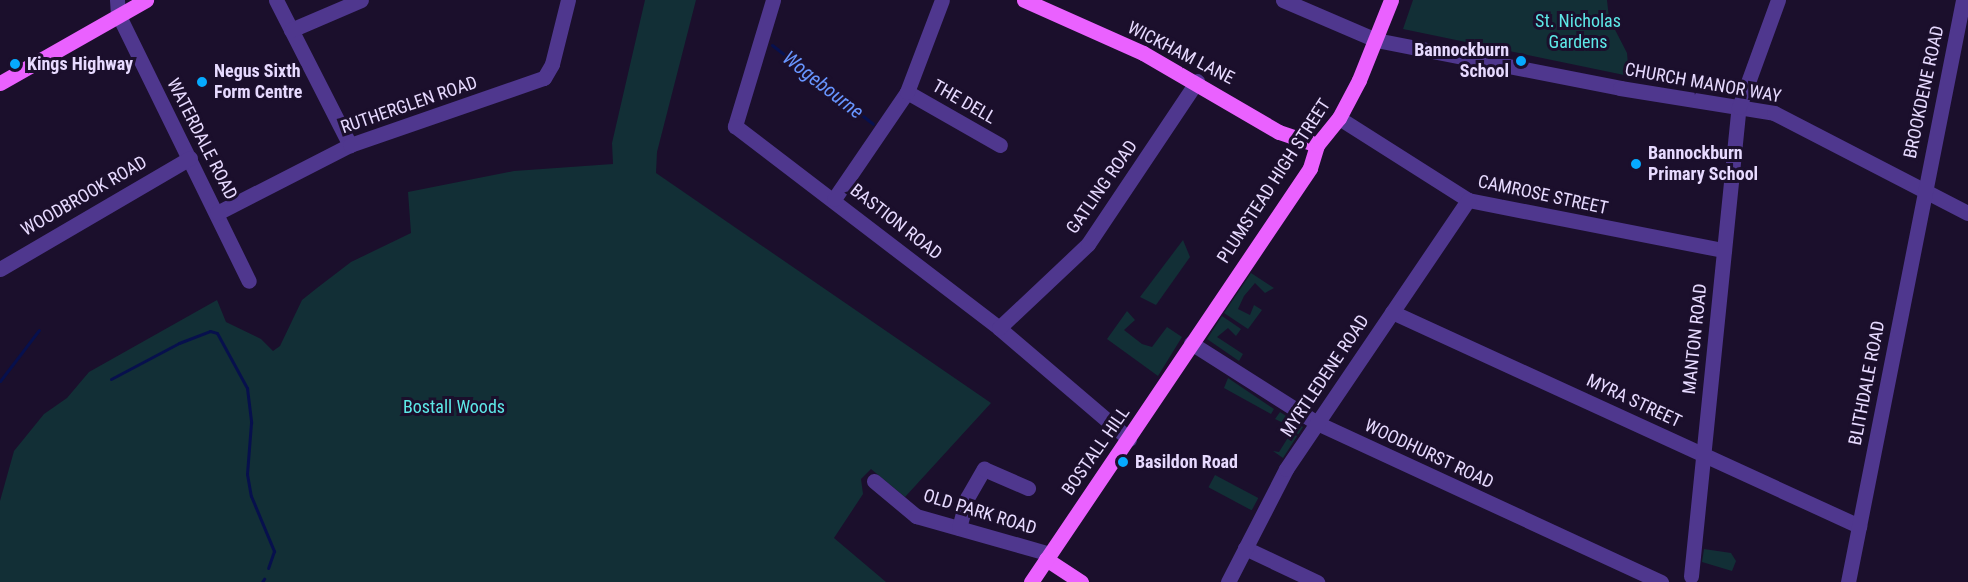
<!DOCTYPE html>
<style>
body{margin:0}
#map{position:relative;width:1968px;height:582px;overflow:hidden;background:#1b0f2c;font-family:"Roboto Condensed",sans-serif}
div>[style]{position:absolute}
.green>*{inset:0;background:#122f36;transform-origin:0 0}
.stream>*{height:3px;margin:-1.5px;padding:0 1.5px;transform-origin:1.5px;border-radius:1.5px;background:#07104d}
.minor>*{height:15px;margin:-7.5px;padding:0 7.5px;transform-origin:7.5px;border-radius:7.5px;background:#4f378e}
.major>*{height:15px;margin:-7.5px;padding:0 7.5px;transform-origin:7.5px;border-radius:7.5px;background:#ea61ff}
.dots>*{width:16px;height:16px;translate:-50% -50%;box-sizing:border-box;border:3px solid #1b0f2c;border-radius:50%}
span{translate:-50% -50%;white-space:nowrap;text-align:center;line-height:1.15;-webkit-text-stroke:6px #1b0f2c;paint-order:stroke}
.park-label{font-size:18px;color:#5de8e7}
.poi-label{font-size:18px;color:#e7daff;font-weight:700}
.right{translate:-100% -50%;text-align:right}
.left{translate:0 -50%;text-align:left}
.street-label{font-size:18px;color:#e7daff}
.water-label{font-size:20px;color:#6895ff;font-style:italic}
</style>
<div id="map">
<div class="green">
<div style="clip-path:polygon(645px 0,696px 0,657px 152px,656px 173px,991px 403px,905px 497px,871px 469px,861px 479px,863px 494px,834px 538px,886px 582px,0 582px,0 501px,14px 451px,44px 414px,67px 398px,89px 372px,217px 300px,226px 322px,261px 339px,273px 351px,280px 346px,302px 300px,317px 288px,351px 262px,411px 233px,408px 192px,514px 171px,613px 164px,612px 143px)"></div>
<div style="clip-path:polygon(1413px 0,1607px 0,1609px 18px,1627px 53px,1629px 76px,1403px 29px)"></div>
<div style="clip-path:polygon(1183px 240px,1190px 257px,1156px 305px,1140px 297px)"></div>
<div style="clip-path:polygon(1251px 273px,1274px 288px,1265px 293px,1255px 283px,1244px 296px,1238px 309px,1250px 315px,1254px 305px,1262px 310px,1248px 329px,1224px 313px)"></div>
<div style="clip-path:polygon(1127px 311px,1135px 320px,1124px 330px,1142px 344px,1152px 347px,1167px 327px,1182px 337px,1158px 376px,1107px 339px)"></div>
<div style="clip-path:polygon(1222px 316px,1241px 329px,1236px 336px,1228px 328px,1217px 337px,1243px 354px,1239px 361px,1207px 339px)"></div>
<div style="clip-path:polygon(1228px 378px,1274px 409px,1271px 414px,1224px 388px)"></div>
<div style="clip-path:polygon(1280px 412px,1303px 427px,1283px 458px,1273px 451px,1279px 452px,1294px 428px,1275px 419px)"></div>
<div style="left:1215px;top:475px;width:49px;height:14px;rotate:28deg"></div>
<div style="clip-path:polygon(1704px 549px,1731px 553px,1736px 561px,1732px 571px,1702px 562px)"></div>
</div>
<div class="stream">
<div style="left:772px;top:45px;width:128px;rotate:38deg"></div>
<div style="left:111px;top:379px;width:77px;rotate:-27.9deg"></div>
<div style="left:179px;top:343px;width:33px;rotate:-21deg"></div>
<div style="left:210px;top:331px;width:7px;rotate:16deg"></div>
<div style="left:217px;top:333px;width:63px;rotate:61.4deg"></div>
<div style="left:247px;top:388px;width:35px;rotate:83deg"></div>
<div style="left:251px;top:423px;width:51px;rotate:94.5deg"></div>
<div style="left:247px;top:474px;width:22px;rotate:80deg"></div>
<div style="left:251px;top:496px;width:60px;rotate:67.3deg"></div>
<div style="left:274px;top:551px;width:18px;rotate:109deg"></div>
<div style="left:0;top:381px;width:64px;rotate:-52.6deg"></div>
<div style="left:262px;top:582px;width:4px;rotate:-56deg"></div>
</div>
<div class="minor">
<div style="left:117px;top:0;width:14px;rotate:86deg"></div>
<div style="left:118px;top:14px;width:297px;rotate:63.9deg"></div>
<div style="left:276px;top:0;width:163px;rotate:63deg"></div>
<div style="left:773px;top:0;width:132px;rotate:106.8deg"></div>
<div style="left:735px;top:126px;width:332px;rotate:37.4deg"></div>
<div style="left:999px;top:328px;width:171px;rotate:40.5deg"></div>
<div style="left:1283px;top:0;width:101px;rotate:23.3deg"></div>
<div style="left:1376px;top:40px;width:249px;rotate:11.1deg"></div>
<div style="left:1620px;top:88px;width:156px;rotate:9.2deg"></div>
<div style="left:1774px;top:113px;width:218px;rotate:27.3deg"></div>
<div style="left:291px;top:30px;width:76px;rotate:-23.2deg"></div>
<div style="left:907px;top:92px;width:107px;rotate:29.7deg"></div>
<div style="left:1339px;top:118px;width:153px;rotate:32.4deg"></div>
<div style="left:1468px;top:200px;width:261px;rotate:11.1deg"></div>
<div style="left:834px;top:199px;width:130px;rotate:-55.7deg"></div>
<div style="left:907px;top:92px;width:98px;rotate:-69.2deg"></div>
<div style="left:217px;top:213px;width:149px;rotate:-27.1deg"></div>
<div style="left:350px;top:145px;width:205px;rotate:-19.1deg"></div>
<div style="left:544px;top:78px;width:16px;rotate:-60deg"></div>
<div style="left:552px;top:64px;width:66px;rotate:-76deg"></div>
<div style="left:0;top:269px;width:220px;rotate:-30.3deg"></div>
<div style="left:1392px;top:312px;width:514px;rotate:24.62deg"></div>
<div style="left:999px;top:328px;width:122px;rotate:-43.3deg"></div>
<div style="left:1088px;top:244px;width:196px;rotate:-56.2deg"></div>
<div style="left:1191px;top:343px;width:149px;rotate:32.4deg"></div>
<div style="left:1317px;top:423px;width:379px;rotate:24.8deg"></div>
<div style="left:874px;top:481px;width:55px;rotate:39.8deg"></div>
<div style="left:916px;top:516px;width:139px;rotate:15.8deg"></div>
<div style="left:959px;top:528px;width:31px;rotate:-75deg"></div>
<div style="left:967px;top:498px;width:34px;rotate:-60deg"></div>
<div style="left:984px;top:469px;width:48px;rotate:23.4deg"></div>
<div style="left:1245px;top:548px;width:80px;rotate:25.3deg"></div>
<div style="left:1691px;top:576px;width:471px;rotate:-84.2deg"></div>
<div style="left:1739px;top:107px;width:114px;rotate:-70deg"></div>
<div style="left:1228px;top:582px;width:127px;rotate:-62.8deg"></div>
<div style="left:1286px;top:469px;width:325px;rotate:-55.9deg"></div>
<div style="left:1848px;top:582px;width:593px;rotate:-78.82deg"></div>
</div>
<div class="major">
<div style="left:1024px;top:0;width:130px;rotate:24deg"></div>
<div style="left:1143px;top:53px;width:157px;rotate:30.2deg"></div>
<div style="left:1279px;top:132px;width:40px;rotate:18.9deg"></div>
<div style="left:0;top:83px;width:168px;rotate:-29.6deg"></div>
<div style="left:1046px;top:559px;width:42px;rotate:33.3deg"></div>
<div style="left:1031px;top:582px;width:499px;rotate:-56deg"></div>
<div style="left:1310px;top:168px;width:24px;rotate:-73deg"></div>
<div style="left:1317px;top:145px;width:35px;rotate:-51deg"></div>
<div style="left:1339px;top:118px;width:43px;rotate:-62.2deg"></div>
<div style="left:1359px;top:80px;width:86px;rotate:-68.2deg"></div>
</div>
<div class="dots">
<div style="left:1521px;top:61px;background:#06aaff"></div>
<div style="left:15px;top:64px;background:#06aaff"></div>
<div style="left:202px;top:82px;background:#06aaff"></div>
<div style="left:1636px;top:164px;background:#06aaff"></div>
<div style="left:1123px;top:462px;background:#06aaff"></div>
</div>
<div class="park-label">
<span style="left:1578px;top:32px">St. Nicholas<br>Gardens</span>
<span style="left:454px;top:407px">Bostall Woods</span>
</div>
<div class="poi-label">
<span class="right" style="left:1509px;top:61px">Bannockburn<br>School</span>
<span class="left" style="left:27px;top:64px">Kings Highway</span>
<span class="left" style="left:214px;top:82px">Negus Sixth<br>Form Centre</span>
<span class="left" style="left:1648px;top:164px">Bannockburn<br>Primary School</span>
<span class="left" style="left:1135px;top:462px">Basildon Road</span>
</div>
<div class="street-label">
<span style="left:1181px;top:53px;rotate:27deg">WICKHAM LANE</span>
<span style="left:1703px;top:83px;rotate:10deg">CHURCH MANOR WAY</span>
<span style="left:1924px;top:92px;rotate:-78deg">BROOKDENE ROAD</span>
<span style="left:964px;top:102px;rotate:30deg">THE DELL</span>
<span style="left:409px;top:105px;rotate:-19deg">RUTHERGLEN ROAD</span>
<span style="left:202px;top:139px;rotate:63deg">WATERDALE ROAD</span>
<span style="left:1274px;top:181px;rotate:-57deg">PLUMSTEAD HIGH STREET</span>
<span style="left:1102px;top:187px;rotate:-55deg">GATLING ROAD</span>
<span style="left:1543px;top:195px;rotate:12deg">CAMROSE STREET</span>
<span style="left:84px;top:196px;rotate:-30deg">WOODBROOK ROAD</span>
<span style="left:896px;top:222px;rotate:38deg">BASTION ROAD</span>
<span style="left:1695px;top:339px;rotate:-84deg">MANTON ROAD</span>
<span style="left:1325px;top:376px;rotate:-56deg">MYRTLEDENE ROAD</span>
<span style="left:1867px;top:383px;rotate:-79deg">BLITHDALE ROAD</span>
<span style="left:1634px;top:401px;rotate:25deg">MYRA STREET</span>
<span style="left:1096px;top:451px;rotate:-55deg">BOSTALL HILL</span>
<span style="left:1429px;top:454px;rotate:25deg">WOODHURST ROAD</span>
<span style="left:980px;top:512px;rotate:17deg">OLD PARK ROAD</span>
</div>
<div class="water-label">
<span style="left:823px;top:85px;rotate:38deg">Wogebourne</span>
</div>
</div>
